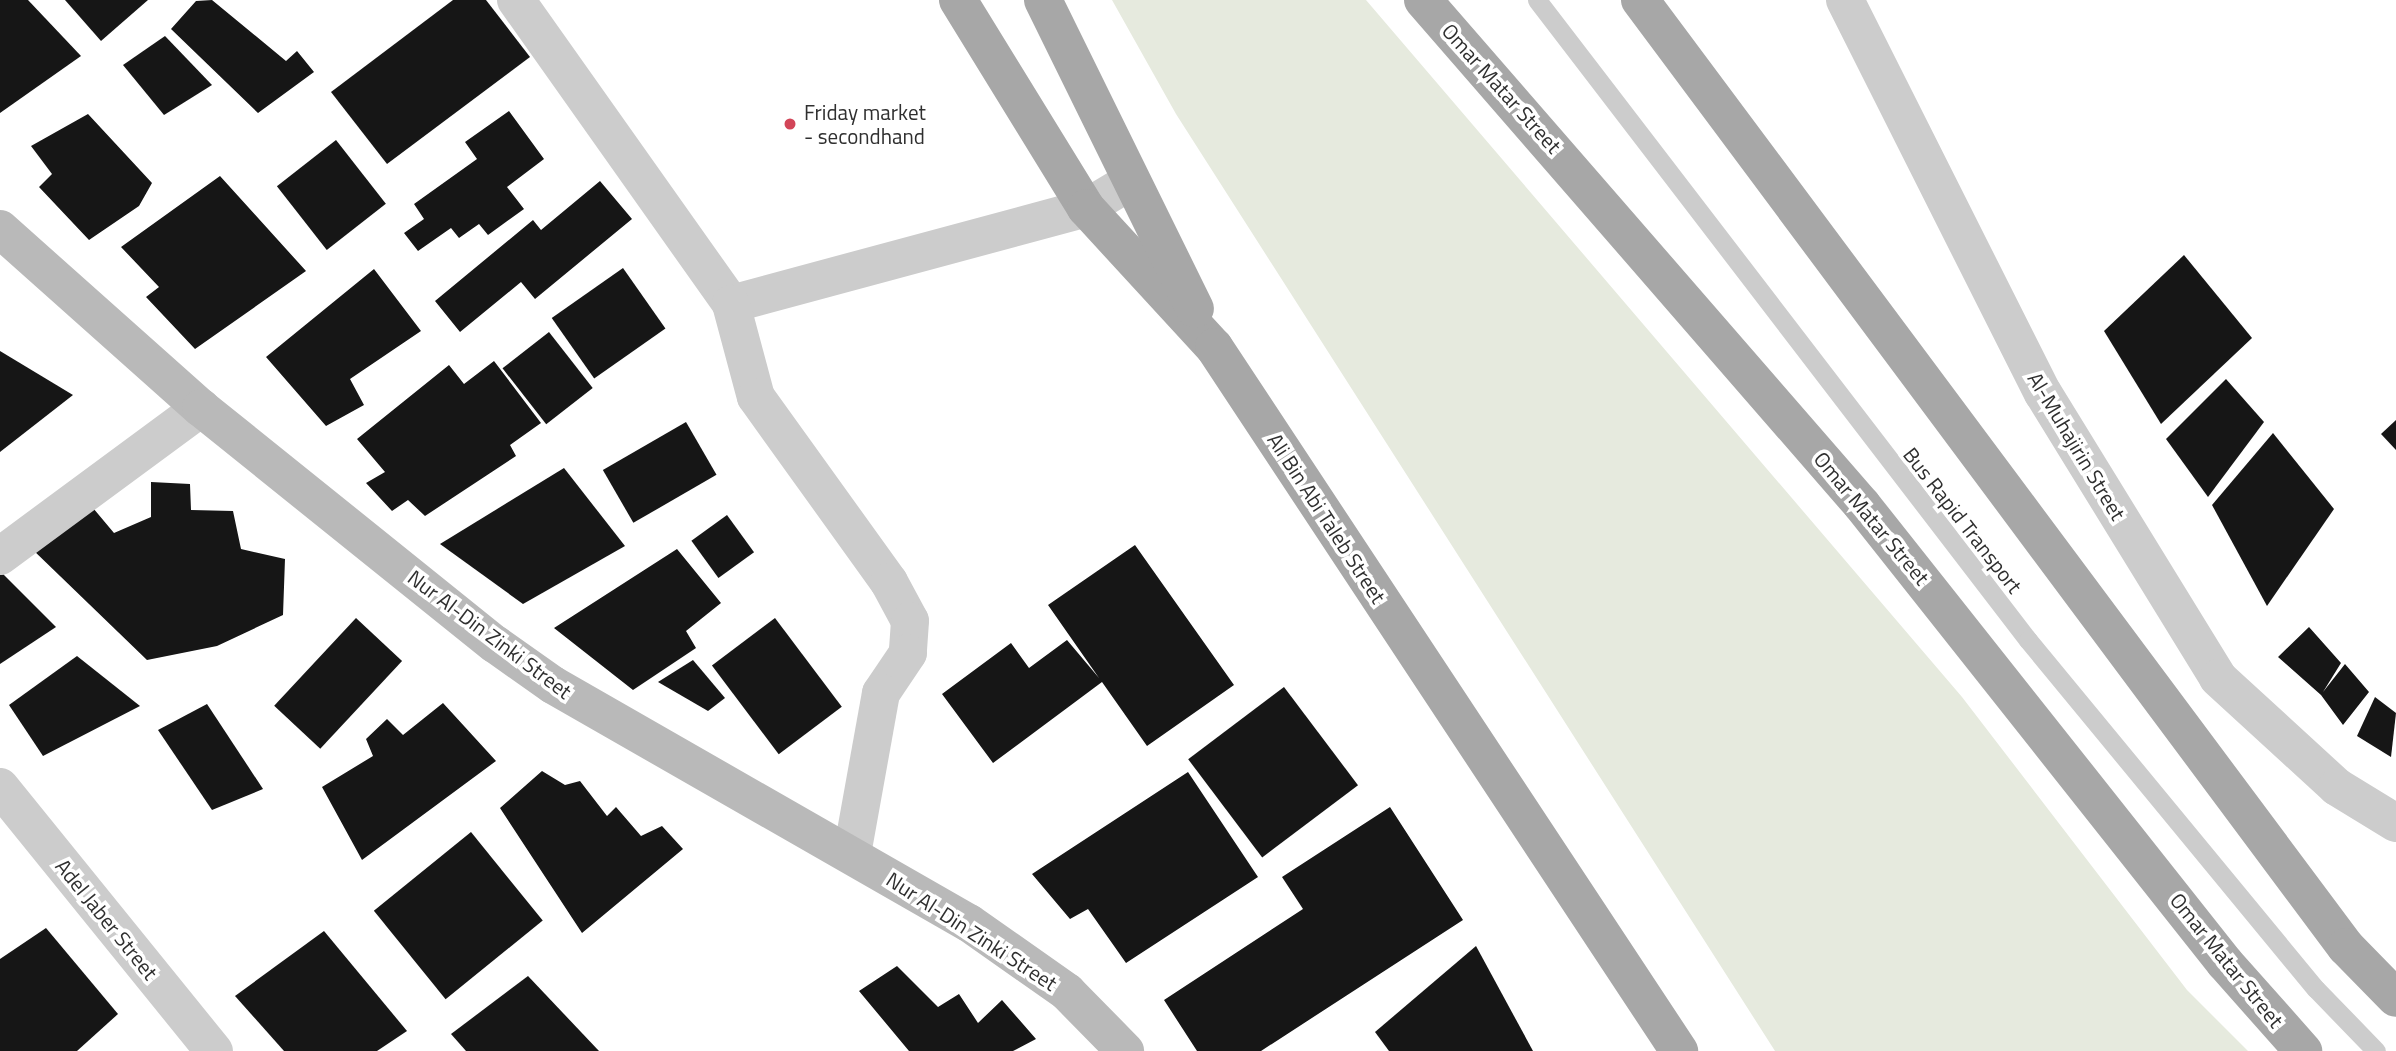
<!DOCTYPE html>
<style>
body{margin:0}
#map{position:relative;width:2396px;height:1051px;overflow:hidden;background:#fff;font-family:"Titillium Web",sans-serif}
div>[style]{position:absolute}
.green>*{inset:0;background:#e6eade}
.building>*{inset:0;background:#161616;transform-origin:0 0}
.lane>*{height:19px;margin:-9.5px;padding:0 9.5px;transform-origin:9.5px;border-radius:9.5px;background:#ccc}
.street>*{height:38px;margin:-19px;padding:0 19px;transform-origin:19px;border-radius:19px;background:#ccc}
.secondary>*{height:38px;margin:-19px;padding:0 19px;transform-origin:19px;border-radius:19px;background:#b9b9b9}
.primary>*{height:38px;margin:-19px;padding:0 19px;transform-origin:19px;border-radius:19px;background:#a7a7a7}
.dots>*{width:19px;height:19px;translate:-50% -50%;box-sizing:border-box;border:4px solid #fff;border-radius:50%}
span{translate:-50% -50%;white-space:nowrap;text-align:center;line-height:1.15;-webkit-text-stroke:7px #fff;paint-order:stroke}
.street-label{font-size:21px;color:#2f2f2f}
.poi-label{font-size:21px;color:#2f2f2f}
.left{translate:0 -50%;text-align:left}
</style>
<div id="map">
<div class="green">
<div style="clip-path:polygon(1112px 0,1366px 0,1962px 697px,2187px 990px,2248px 1051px,1775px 1051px,1176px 114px)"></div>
</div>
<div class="building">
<div style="clip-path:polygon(0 0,28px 0,81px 56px,0 113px)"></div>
<div style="clip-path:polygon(65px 0,148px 0,101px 41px)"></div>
<div style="clip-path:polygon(212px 0,286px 61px,297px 51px,314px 72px,258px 113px,171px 29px,196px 1px)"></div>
<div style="clip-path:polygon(453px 0,486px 0,530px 57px,387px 164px,331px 92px)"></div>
<div style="clip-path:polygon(165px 36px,212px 85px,164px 115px,123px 65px)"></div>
<div style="clip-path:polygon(509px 111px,544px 159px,507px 187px,524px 209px,488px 235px,479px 224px,459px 238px,451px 228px,418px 251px,404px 233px,424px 219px,414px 204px,477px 159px,465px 142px)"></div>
<div style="clip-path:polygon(88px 114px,152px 183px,139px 206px,89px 240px,39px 187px,52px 174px,31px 146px)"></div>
<div style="left:336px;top:140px;width:81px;height:75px;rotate:52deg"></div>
<div style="clip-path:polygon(220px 176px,306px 271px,195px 349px,146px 297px,159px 287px,121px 247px)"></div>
<div style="clip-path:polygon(600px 181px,632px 219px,535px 299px,521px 282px,460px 332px,435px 301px,533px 220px,541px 230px)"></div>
<div style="clip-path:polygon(2184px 255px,2252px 338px,2161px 424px,2104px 331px)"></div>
<div style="left:623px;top:268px;width:74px;height:87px;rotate:55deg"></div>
<div style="clip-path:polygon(374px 269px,421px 331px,350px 379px,364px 405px,326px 426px,266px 357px)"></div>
<div style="left:549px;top:332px;width:71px;height:59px;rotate:52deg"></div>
<div style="clip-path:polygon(0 351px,73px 395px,0 452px)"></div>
<div style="clip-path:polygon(494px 361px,541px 423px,510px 445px,516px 456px,425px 516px,408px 500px,392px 511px,366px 483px,385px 472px,357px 439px,449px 365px,464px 384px)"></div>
<div style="clip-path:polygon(2226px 379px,2264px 422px,2208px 497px,2166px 439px)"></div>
<div style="clip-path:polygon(2396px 420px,2396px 450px,2381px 434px)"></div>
<div style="left:686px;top:422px;width:61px;height:96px;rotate:60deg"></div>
<div style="clip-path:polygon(2273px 433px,2334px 509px,2267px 606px,2212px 505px)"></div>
<div style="clip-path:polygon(564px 468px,625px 546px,523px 604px,440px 544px)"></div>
<div style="clip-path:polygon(151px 482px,190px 484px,191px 510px,233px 511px,241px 549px,285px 559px,283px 615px,217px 646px,147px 660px,31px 548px,88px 502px,114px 533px,151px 517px)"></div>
<div style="left:727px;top:515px;width:46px;height:44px;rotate:54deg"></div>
<div style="clip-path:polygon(1135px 545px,1234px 685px,1147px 746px,1102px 682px,993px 763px,942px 694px,1011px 643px,1029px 668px,1067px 640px,1099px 678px,1048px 605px)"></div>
<div style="clip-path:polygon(677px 549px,721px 603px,686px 631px,696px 648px,633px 690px,554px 628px)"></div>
<div style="clip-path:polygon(0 571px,56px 627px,0 664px)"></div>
<div style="left:356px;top:618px;width:63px;height:120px;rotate:43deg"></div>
<div style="left:775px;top:618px;width:111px;height:79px;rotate:53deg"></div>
<div style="clip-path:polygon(2309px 627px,2341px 663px,2323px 692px,2345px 664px,2369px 692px,2343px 725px,2321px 695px,2278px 657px)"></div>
<div style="clip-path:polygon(77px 656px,140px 706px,43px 756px,9px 705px)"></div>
<div style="clip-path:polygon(693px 660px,725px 698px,708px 711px,658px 682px)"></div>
<div style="left:1284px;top:687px;width:123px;height:120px;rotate:53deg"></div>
<div style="clip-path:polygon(2375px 697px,2396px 713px,2391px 757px,2357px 736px)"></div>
<div style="clip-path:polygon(443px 703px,496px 761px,362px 860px,322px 787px,373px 756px,366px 739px,387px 719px,403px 735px)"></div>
<div style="clip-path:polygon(207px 704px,263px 789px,212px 810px,158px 730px)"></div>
<div style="clip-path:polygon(542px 771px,565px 785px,580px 781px,607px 816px,616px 807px,641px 836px,662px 826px,683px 849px,582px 933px,500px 808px)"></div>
<div style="clip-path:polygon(1188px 772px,1258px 877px,1126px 963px,1088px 909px,1070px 919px,1032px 874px)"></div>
<div style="clip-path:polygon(1390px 807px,1463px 920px,1261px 1051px,1197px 1051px,1164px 1000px,1303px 909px,1282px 877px)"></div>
<div style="left:471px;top:832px;width:114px;height:125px;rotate:51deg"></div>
<div style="clip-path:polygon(46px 928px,118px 1014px,77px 1051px,0 1051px,0 959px)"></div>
<div style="clip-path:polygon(324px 931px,407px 1031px,377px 1051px,284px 1051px,235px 996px)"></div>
<div style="clip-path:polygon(1476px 946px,1533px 1051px,1389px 1051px,1375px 1032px)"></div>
<div style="clip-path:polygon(897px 966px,938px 1007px,959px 994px,978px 1023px,1002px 1000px,1036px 1039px,1013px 1051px,909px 1051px,859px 991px)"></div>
<div style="clip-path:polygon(528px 976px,599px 1051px,466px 1051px,451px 1034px)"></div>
</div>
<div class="lane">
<div style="left:1537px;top:0;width:807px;rotate:52.51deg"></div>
<div style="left:2028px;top:640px;width:452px;rotate:50.5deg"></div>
<div style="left:2316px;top:989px;width:86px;rotate:45.9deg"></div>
</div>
<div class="street">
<div style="left:516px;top:0;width:372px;rotate:54.7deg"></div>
<div style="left:731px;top:304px;width:368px;rotate:-15.1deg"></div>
<div style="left:1086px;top:208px;width:52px;rotate:-31deg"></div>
<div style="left:1845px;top:0;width:440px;rotate:63.3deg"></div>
<div style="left:2043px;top:393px;width:334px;rotate:58.4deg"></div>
<div style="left:2218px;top:678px;width:161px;rotate:42.5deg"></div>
<div style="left:2337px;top:787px;width:69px;rotate:31.4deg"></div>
<div style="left:731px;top:304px;width:96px;rotate:75deg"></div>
<div style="left:756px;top:397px;width:228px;rotate:54.3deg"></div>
<div style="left:889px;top:582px;width:44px;rotate:61.7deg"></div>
<div style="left:910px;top:621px;width:32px;rotate:94deg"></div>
<div style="left:908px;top:653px;width:48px;rotate:124deg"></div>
<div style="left:881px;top:693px;width:164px;rotate:100.2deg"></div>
<div style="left:0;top:556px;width:250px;rotate:-36.4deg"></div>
<div style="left:0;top:787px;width:340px;rotate:51deg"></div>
</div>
<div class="secondary">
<div style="left:0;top:229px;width:269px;rotate:41.7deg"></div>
<div style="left:201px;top:408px;width:377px;rotate:38.8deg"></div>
<div style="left:495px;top:644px;width:71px;rotate:35.3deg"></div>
<div style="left:553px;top:685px;width:479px;rotate:29.8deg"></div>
<div style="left:969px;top:923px;width:120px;rotate:35.1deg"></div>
<div style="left:1067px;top:992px;width:83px;rotate:45.5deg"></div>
</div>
<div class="primary">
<div style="left:958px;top:0;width:244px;rotate:58.4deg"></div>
<div style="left:1086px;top:208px;width:189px;rotate:47.4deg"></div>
<div style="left:1214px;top:347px;width:844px;rotate:56.55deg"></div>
<div style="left:1043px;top:0;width:344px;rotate:63.8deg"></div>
<div style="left:1423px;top:0;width:669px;rotate:49deg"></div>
<div style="left:1862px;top:505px;width:584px;rotate:51.6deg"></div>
<div style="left:2225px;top:963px;width:118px;rotate:48.4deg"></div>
<div style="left:1640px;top:0;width:1181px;rotate:53.3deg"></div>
<div style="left:2346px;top:947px;width:71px;rotate:45.6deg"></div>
</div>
<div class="dots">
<div style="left:790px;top:124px;background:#d24558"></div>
</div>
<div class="street-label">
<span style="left:1502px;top:88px;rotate:48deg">Omar Matar Street</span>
<span style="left:2077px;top:446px;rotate:59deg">Al-Muhajirin Street</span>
<span style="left:1327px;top:518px;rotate:57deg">Ali Bin Abi Taleb Street</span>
<span style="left:1872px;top:518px;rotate:50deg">Omar Matar Street</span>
<span style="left:1963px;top:520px;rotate:52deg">Bus Rapid Transport</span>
<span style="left:490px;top:634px;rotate:37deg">Nur Al-Din Zinki Street</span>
<span style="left:107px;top:919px;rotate:51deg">Adel Jaber Street</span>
<span style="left:972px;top:931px;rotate:33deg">Nur Al-Din Zinki Street</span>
<span style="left:2227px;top:960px;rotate:51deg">Omar Matar Street</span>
</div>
<div class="poi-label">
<span class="left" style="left:804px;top:124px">Friday market<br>- secondhand</span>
</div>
</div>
